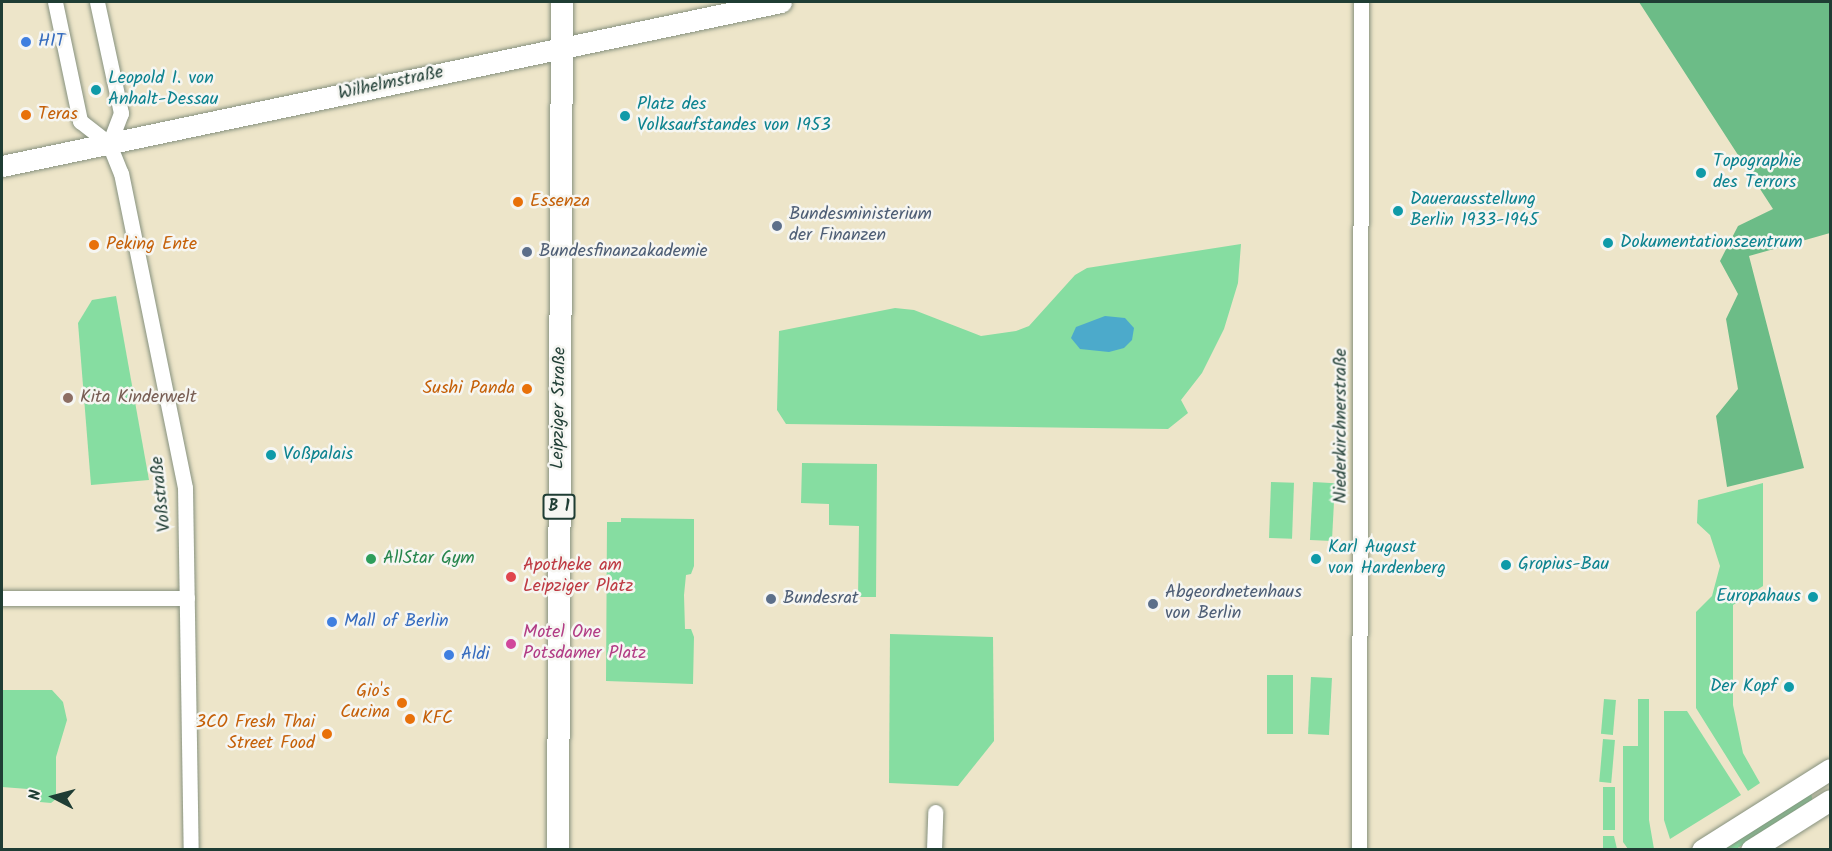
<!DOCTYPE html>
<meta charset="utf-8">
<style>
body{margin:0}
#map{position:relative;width:1832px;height:851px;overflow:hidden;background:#ede5c9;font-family:Kalam,sans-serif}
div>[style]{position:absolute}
.green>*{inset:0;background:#86dda1;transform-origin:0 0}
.forest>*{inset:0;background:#6cbc87}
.water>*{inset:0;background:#4caacb}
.roads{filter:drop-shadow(0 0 2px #86917e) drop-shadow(0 0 2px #86917e)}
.street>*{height:15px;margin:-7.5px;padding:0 7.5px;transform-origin:7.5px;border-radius:7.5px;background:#fff}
.secondary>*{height:21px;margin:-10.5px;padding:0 10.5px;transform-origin:10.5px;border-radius:10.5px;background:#fff}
.primary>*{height:22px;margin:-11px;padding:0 11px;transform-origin:11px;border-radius:11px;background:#fff}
.dots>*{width:16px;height:16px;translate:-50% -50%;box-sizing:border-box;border:3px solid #f6f6f2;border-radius:50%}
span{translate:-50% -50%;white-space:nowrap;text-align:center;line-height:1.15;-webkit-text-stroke:5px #f6f6f2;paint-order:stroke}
.shield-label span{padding:2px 4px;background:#f6f6f2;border:2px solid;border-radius:4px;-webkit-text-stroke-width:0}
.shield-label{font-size:16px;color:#1f3d34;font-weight:700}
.shop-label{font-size:18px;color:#366cbe}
.left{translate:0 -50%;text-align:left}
.culture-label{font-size:18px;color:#0d838f}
.right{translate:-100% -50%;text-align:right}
.street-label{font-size:18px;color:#1f3d34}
.food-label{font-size:18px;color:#c56008}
.service-label{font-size:18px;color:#4e5e75}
.education-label{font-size:18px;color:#785e54}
.leisure-label{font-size:18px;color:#27864d}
.health-label{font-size:18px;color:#be3a42}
.hotel-label{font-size:18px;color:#b23c85}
.frame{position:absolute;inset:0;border:3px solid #1f3d34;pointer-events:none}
.north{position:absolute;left:24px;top:767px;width:60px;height:60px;-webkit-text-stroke:4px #f6f6f2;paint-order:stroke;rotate:276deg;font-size:16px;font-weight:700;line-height:24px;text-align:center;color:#1f3d34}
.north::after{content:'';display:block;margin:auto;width:21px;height:27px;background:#1f3d34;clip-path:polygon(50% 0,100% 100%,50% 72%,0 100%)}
</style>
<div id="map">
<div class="green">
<div style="clip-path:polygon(1241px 244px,1238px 283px,1224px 329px,1202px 373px,1181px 400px,1188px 413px,1168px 429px,786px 424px,777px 410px,779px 331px,895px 308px,914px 310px,981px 336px,1016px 331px,1029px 326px,1075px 275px,1087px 268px)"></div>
<div style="clip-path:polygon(116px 296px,149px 480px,91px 485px,78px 323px,92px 300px)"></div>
<div style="clip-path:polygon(802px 463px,877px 464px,876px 597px,858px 597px,859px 526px,829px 525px,829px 504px,801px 503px)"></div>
<div style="left:1271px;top:482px;width:23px;height:56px;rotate:2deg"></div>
<div style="left:1313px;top:482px;width:22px;height:58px;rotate:3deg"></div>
<div style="clip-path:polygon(1763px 483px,1763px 586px,1733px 605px,1733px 705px,1743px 753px,1760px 783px,1748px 791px,1696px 708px,1696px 612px,1712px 596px,1720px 566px,1710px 535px,1697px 523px,1698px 500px)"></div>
<div style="clip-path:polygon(621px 518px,694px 519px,694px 566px,691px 574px,686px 575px,684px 595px,685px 629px,691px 629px,694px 637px,693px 684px,606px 681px,607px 522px,621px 522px)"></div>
<div style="clip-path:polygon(890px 634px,993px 637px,994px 741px,958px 786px,889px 783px)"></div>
<div style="left:1267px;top:675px;width:26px;height:59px"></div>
<div style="left:1311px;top:677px;width:21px;height:57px;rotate:3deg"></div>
<div style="clip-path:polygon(2px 690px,52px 690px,63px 702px,67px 720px,56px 757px,56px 799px,51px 803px,40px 802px,41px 790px,2px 787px)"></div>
<div style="left:1604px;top:699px;width:12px;height:35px;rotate:5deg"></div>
<div style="clip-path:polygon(1638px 699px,1649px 699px,1649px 820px,1654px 849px,1628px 849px,1623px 842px,1623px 746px,1638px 746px)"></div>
<div style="clip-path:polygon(1664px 711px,1687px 711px,1741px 795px,1670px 839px,1664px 820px)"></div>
<div style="left:1603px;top:739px;width:12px;height:43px;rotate:5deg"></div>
<div style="left:1603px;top:787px;width:12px;height:43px"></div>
<div style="clip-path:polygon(1811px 793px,1813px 802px,1736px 849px,1718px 850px)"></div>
<div style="clip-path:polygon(1603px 836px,1614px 836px,1617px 849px,1603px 849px)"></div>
</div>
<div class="forest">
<div style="clip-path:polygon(1639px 2px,1830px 2px,1830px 233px,1749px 256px,1804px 468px,1727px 487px,1716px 416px,1738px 389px,1726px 319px,1738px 294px,1720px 261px,1738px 226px,1773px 209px)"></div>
</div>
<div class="water">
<div style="clip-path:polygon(1105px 316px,1125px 318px,1134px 328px,1132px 340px,1124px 348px,1109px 352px,1080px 349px,1071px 338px,1076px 327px)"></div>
</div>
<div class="roads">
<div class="street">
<div style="left:55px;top:2px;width:122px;rotate:78.1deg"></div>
<div style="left:80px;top:121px;width:37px;rotate:38deg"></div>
<div style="left:109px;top:144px;width:31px;rotate:68deg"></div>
<div style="left:121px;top:173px;width:321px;rotate:78.5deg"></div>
<div style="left:185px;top:488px;width:362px;rotate:89.1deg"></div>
<div style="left:97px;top:2px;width:114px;rotate:77.8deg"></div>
<div style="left:121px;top:113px;width:33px;rotate:111deg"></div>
<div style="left:2px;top:598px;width:185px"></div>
<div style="left:934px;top:850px;width:38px;rotate:-88deg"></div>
<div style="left:1359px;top:850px;width:848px;rotate:-89.86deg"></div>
</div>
<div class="secondary">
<div style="left:2px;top:166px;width:796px;rotate:-11.89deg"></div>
<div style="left:1702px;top:850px;width:151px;rotate:-32.3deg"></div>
<div style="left:1751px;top:850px;width:93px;rotate:-32.3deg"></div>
</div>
<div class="primary">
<div style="left:558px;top:850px;width:848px;rotate:-89.73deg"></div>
</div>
</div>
<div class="dots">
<div style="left:26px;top:42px;background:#3f7fe0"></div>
<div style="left:96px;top:90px;background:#0f9aa8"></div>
<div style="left:26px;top:115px;background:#e8710a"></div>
<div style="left:625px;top:116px;background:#0f9aa8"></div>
<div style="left:1701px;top:173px;background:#0f9aa8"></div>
<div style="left:518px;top:202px;background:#e8710a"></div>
<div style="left:1398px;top:211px;background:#0f9aa8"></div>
<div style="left:777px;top:226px;background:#5c6f8a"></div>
<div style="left:1608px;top:243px;background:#0f9aa8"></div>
<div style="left:94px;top:245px;background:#e8710a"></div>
<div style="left:527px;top:252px;background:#5c6f8a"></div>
<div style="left:527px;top:389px;background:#e8710a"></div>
<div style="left:68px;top:398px;background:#8d6e63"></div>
<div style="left:271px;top:455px;background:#0f9aa8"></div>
<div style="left:371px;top:559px;background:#2e9e5b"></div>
<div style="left:1316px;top:559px;background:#0f9aa8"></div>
<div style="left:1506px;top:565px;background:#0f9aa8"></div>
<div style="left:511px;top:577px;background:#e0444e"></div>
<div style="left:1813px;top:597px;background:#0f9aa8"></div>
<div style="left:771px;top:599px;background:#5c6f8a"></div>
<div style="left:1153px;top:604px;background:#5c6f8a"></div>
<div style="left:332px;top:622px;background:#3f7fe0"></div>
<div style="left:511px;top:644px;background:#d1479c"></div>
<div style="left:449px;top:655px;background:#3f7fe0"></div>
<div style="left:1789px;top:687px;background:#0f9aa8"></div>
<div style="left:402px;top:703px;background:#e8710a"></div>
<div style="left:410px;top:719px;background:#e8710a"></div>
<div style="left:327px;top:734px;background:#e8710a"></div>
</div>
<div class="shield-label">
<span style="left:559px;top:507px">B 1</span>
</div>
<div class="shop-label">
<span class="left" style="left:38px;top:42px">HIT</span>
<span class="left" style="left:344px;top:622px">Mall of Berlin</span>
<span class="left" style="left:461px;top:655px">Aldi</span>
</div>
<div class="culture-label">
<span class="left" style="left:108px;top:90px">Leopold I. von<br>Anhalt-Dessau</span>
<span class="left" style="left:637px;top:116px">Platz des<br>Volksaufstandes von 1953</span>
<span class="left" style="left:1713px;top:173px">Topographie<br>des Terrors</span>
<span class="left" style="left:1410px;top:211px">Dauerausstellung<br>Berlin 1933-1945</span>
<span class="left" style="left:1620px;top:243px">Dokumentationszentrum</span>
<span class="left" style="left:283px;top:455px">Voßpalais</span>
<span class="left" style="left:1328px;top:559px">Karl August<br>von Hardenberg</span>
<span class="left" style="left:1518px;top:565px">Gropius-Bau</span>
<span class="right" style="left:1801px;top:597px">Europahaus</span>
<span class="right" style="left:1777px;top:687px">Der Kopf</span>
</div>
<div class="street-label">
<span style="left:391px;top:84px;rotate:-12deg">Wilhelmstraße</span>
<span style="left:560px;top:408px;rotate:-89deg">Leipziger Straße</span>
<span style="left:1342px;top:426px;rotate:-90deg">Niederkirchnerstraße</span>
<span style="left:162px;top:494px;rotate:-96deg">Voßstraße</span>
</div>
<div class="food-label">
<span class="left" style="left:38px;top:115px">Teras</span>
<span class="left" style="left:530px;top:202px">Essenza</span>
<span class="left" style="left:106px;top:245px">Peking Ente</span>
<span class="right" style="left:515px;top:389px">Sushi Panda</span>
<span class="right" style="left:390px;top:703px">Gio's<br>Cucina</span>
<span class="left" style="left:422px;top:719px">KFC</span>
<span class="right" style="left:315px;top:734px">3CO Fresh Thai<br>Street Food</span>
</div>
<div class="service-label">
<span class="left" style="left:789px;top:226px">Bundesministerium<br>der Finanzen</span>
<span class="left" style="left:539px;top:252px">Bundesfinanzakademie</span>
<span class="left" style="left:1165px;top:604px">Abgeordnetenhaus<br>von Berlin</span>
<span class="left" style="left:783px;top:599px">Bundesrat</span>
</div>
<div class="education-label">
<span class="left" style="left:80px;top:398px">Kita Kinderwelt</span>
</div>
<div class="leisure-label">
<span class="left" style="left:383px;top:559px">AllStar Gym</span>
</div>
<div class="health-label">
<span class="left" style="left:523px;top:577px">Apotheke am<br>Leipziger Platz</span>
</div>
<div class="hotel-label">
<span class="left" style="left:523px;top:644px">Motel One<br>Potsdamer Platz</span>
</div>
<div class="frame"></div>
<div class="north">N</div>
</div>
